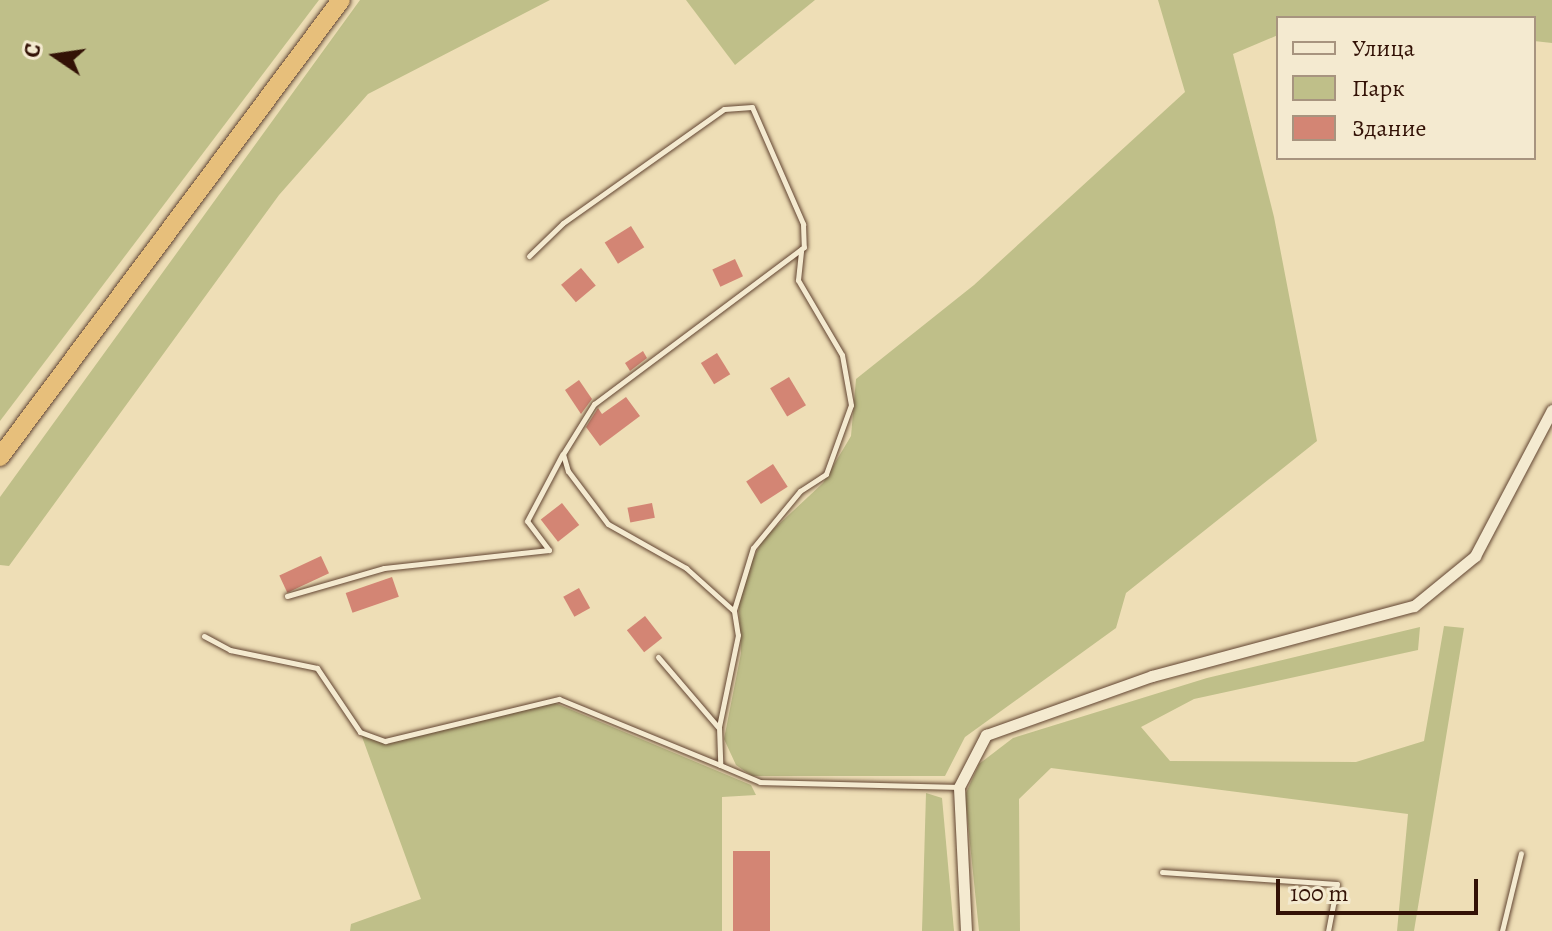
<!DOCTYPE html>
<meta charset="utf-8">
<style>
body{margin:0}
#map{position:relative;width:1552px;height:931px;overflow:hidden;background:#eedeb6;font-family:Alegreya,serif}
div>[style]{position:absolute}
.green>*{inset:0;background:#bfbf89}
.building>*{inset:0;background:#d38574;transform-origin:0 0}
.roads{filter:drop-shadow(0 0 2px #624532) drop-shadow(0 0 2px #624532)}
.service>*{height:5px;margin:-2.5px;padding:0 2.5px;transform-origin:2.5px;border-radius:2.5px;background:#f4ead0}
.minor>*{height:11px;margin:-5.5px;padding:0 5.5px;transform-origin:5.5px;border-radius:5.5px;background:#f4ead0}
.trunk>*{height:18px;margin:-9px;padding:0 9px;transform-origin:9px;border-radius:9px;background:#e7bf7b}
span{translate:-50% -50%;white-space:nowrap;text-align:center;line-height:1.15;-webkit-text-stroke:8px #f4ead0;paint-order:stroke}
.legend{position:absolute;left:1276px;top:16px;width:260px;height:144px;box-sizing:border-box;background:#f4ead0;border:2px solid #a7947f;margin:0;padding:10px 14px;list-style:none;font-size:24px;color:#331206}
.legend li{display:flex;align-items:center;gap:16px;height:40px}
.legend b{width:40px;border:2px solid #a7947f}
.north{position:absolute;left:16px;top:16px;width:80px;height:80px;-webkit-text-stroke:6px #f4ead0;paint-order:stroke;rotate:283deg;font-size:22px;font-weight:700;line-height:32px;text-align:center;color:#331206}
.north::after{content:'';display:block;margin:auto;width:28px;height:36px;background:#331206;clip-path:polygon(50% 0,100% 100%,50% 72%,0 100%)}
.scale{position:absolute;left:1276px;top:879px;width:202px;height:36px;box-sizing:border-box;border:4px solid #331206;border-top:0;padding-left:10px;font-size:24px;line-height:28px;white-space:nowrap;color:#331206;-webkit-text-stroke:6px #f4ead0;paint-order:stroke}
</style>
<div id="map">
<div class="green">
<div style="clip-path:polygon(0 0,319px 0,0 421px)"></div>
<div style="clip-path:polygon(360px 0,550px 0,368px 94px,279px 195px,9px 566px,0 565px,0 497px)"></div>
<div style="clip-path:polygon(686px 0,815px 0,735px 65px)"></div>
<div style="clip-path:polygon(1158px 0,1552px 0,1552px 43px,1534px 41px,1534px 18px,1278px 18px,1278px 35px,1233px 54px,1274px 217px,1317px 441px,1126px 593px,1116px 628px,965px 737px,945px 776px,752px 776px,736px 765px,724px 739px,741px 653px,738px 589px,763px 539px,823px 483px,851px 436px,856px 379px,974px 285px,1185px 92px)"></div>
<div style="clip-path:polygon(1444px 626px,1464px 628px,1414px 931px,1397px 931px,1408px 814px,1051px 768px,1019px 799px,1020px 931px,979px 931px,965px 795px,979px 764px,1013px 738px,1207px 678px,1420px 627px,1418px 650px,1194px 699px,1141px 727px,1170px 761px,1356px 762px,1424px 741px)"></div>
<div style="clip-path:polygon(548px 700px,751px 785px,756px 795px,722px 797px,722px 931px,350px 931px,351px 924px,421px 899px,361px 734px,388px 744px)"></div>
<div style="clip-path:polygon(926px 793px,942px 798px,954px 931px,922px 931px)"></div>
</div>
<div class="building">
<div style="left:631px;top:226px;width:25px;height:31px;rotate:58deg"></div>
<div style="left:735px;top:259px;width:19px;height:25px;rotate:65deg"></div>
<div style="left:581px;top:268px;width:23px;height:26px;rotate:50deg"></div>
<div style="clip-path:polygon(643px 351px,647px 358px,630px 371px,625px 363px)"></div>
<div style="left:717px;top:353px;width:25px;height:19px;rotate:58deg"></div>
<div style="left:789px;top:377px;width:33px;height:22px;rotate:59deg"></div>
<div style="clip-path:polygon(579px 380px,592px 399px,581px 414px,565px 390px)"></div>
<div style="clip-path:polygon(626px 397px,640px 416px,600px 446px,586px 427px,598px 408px,602px 414px)"></div>
<div style="left:773px;top:464px;width:27px;height:32px;rotate:57deg"></div>
<div style="left:562px;top:503px;width:28px;height:27px;rotate:52deg"></div>
<div style="left:652px;top:503px;width:15px;height:25px;rotate:79deg"></div>
<div style="left:321px;top:556px;width:19px;height:46px;rotate:65deg"></div>
<div style="left:392px;top:577px;width:21px;height:49px;rotate:71deg"></div>
<div style="left:579px;top:588px;width:23px;height:18px;rotate:61deg"></div>
<div style="left:645px;top:616px;width:28px;height:23px;rotate:52deg"></div>
<div style="left:733px;top:851px;width:37px;height:80px"></div>
</div>
<div class="roads">
<div class="service">
<div style="left:529px;top:256px;width:47px;rotate:-44.1deg"></div>
<div style="left:563px;top:223px;width:197px;rotate:-35.3deg"></div>
<div style="left:724px;top:109px;width:28px;rotate:-4deg"></div>
<div style="left:752px;top:107px;width:128px;rotate:66.4deg"></div>
<div style="left:803px;top:224px;width:23px;rotate:88deg"></div>
<div style="left:804px;top:247px;width:262px;rotate:143.2deg"></div>
<div style="left:594px;top:404px;width:59px;rotate:121.8deg"></div>
<div style="left:563px;top:454px;width:18px;rotate:74deg"></div>
<div style="left:568px;top:471px;width:66px;rotate:53deg"></div>
<div style="left:608px;top:524px;width:90px;rotate:29.4deg"></div>
<div style="left:686px;top:568px;width:64px;rotate:41.9deg"></div>
<div style="left:734px;top:611px;width:24px;rotate:81deg"></div>
<div style="left:738px;top:635px;width:94px;rotate:101.7deg"></div>
<div style="left:719px;top:727px;width:38px;rotate:88deg"></div>
<div style="left:720px;top:765px;width:43px;rotate:23deg"></div>
<div style="left:760px;top:782px;width:198px;rotate:1.4deg"></div>
<div style="left:287px;top:596px;width:101px;rotate:-16.1deg"></div>
<div style="left:384px;top:568px;width:166px;rotate:-6.2deg"></div>
<div style="left:549px;top:550px;width:36px;rotate:-127deg"></div>
<div style="left:527px;top:521px;width:75px;rotate:-62.1deg"></div>
<div style="left:734px;top:610px;width:65px;rotate:-73deg"></div>
<div style="left:753px;top:548px;width:74px;rotate:-50.5deg"></div>
<div style="left:800px;top:491px;width:31px;rotate:-33deg"></div>
<div style="left:826px;top:474px;width:73px;rotate:-70.1deg"></div>
<div style="left:851px;top:405px;width:51px;rotate:-100.2deg"></div>
<div style="left:842px;top:355px;width:87px;rotate:-120.4deg"></div>
<div style="left:798px;top:280px;width:31px;rotate:-84deg"></div>
<div style="left:204px;top:636px;width:30px;rotate:28deg"></div>
<div style="left:230px;top:650px;width:89px;rotate:11.7deg"></div>
<div style="left:317px;top:668px;width:77px;rotate:56.1deg"></div>
<div style="left:360px;top:732px;width:27px;rotate:20deg"></div>
<div style="left:385px;top:741px;width:179px;rotate:-13.6deg"></div>
<div style="left:559px;top:699px;width:174px;rotate:22.3deg"></div>
<div style="left:658px;top:657px;width:92px;rotate:49.4deg"></div>
<div style="left:1162px;top:872px;width:175px;rotate:3.9deg"></div>
<div style="left:1337px;top:884px;width:48px;rotate:100.8deg"></div>
<div style="left:1502px;top:931px;width:80px;rotate:-76.3deg"></div>
</div>
<div class="minor">
<div style="left:966px;top:931px;width:144px;rotate:-92.8deg"></div>
<div style="left:959px;top:787px;width:59px;rotate:-62.6deg"></div>
<div style="left:986px;top:735px;width:176px;rotate:-19.6deg"></div>
<div style="left:1152px;top:676px;width:271px;rotate:-15deg"></div>
<div style="left:1414px;top:606px;width:79px;rotate:-39.3deg"></div>
<div style="left:1475px;top:556px;width:165px;rotate:-62.2deg"></div>
</div>
<div class="trunk">
<div style="left:0;top:457px;width:570px;rotate:-53.27deg"></div>
</div>
</div>
<ul class="legend">
<li><b style="height:10px;background:#f4ead0"></b>Улица</li>
<li><b style="height:22px;background:#bfbf89"></b>Парк</li>
<li><b style="height:22px;background:#d38574"></b>Здание</li>
</ul>
<div class="north">С</div>
<div class="scale">100 m</div>
</div>
